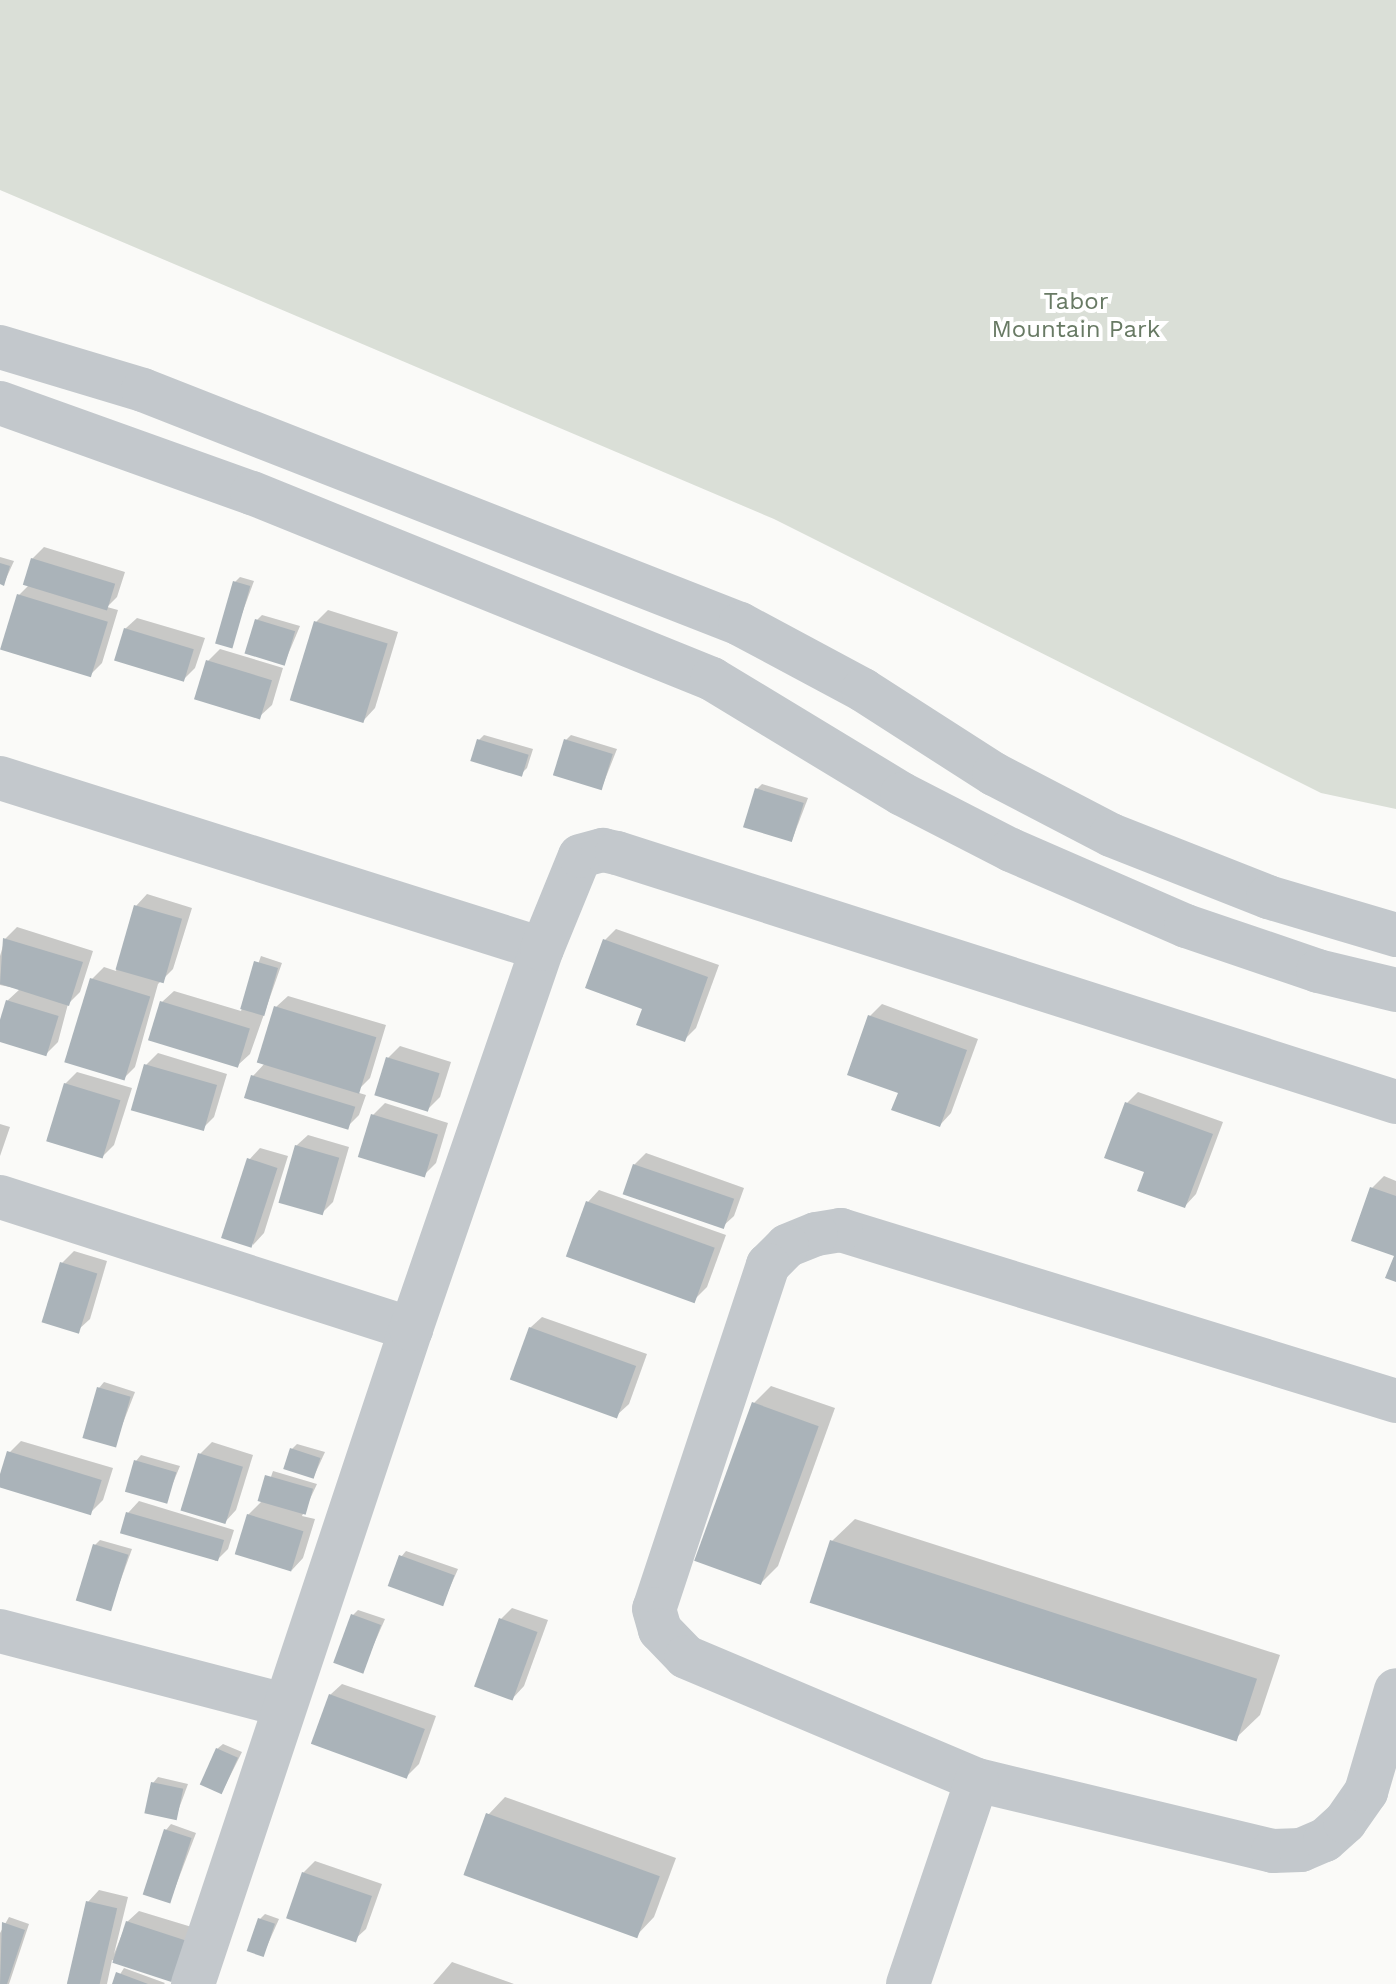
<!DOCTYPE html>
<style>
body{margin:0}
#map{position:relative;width:1396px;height:1984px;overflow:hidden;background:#fafaf8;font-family:"Work Sans",sans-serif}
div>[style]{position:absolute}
.green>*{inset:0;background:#dadfd7}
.shadow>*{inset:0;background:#0003}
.building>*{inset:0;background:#aab3b9;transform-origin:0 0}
.minor>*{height:44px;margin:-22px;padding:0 22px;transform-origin:22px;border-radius:22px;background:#c3c8cc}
span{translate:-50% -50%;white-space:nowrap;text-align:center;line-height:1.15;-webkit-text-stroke:8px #fff;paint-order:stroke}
.park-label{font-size:24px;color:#687a64}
</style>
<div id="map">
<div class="green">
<div style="clip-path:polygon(0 0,1396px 0,1396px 809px,1321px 793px,774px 519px,0 190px)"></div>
</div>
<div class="shadow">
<div style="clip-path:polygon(44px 547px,125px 572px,117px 597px,107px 607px,118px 610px,102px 663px,90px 675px,19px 595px,29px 585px,32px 559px)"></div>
<div style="clip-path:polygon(0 557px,14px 561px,4px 583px,0 582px)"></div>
<div style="clip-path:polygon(240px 577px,254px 581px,230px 646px,235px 582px)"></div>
<div style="clip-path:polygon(328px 610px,398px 632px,375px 708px,364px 720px,316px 622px)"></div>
<div style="clip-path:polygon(262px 615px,300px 626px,284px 664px,257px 620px)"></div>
<div style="clip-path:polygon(137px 618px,205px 638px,195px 668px,183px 680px,125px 629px)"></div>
<div style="clip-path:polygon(220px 649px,283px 668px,272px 705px,260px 716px,208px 661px)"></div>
<div style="clip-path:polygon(484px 735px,533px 749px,527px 768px,522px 773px,479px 740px)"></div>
<div style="clip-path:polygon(571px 735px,617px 749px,602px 787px,566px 740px)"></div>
<div style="clip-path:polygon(762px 784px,808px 798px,792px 840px,756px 790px)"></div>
<div style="clip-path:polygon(147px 894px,192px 908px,173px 969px,158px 984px,135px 1067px,124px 1078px,92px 979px,104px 967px,116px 971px,136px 906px)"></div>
<div style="clip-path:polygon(17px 927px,93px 951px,80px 992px,68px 1004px,58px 1042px,46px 1054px,0 1039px,7px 1001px,20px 989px,0 985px,0 956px,5px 939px)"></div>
<div style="clip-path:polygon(616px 929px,719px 965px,696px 1028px,684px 1040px,644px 1008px,604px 941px)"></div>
<div style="clip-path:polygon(261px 956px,282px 963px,250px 1054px,238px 1065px,162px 1002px,174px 991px,241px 1011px)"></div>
<div style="clip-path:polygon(288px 996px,386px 1025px,370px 1078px,356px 1092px,366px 1095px,359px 1115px,347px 1127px,253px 1076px,266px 1062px,276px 1007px)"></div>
<div style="clip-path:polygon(882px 1004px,978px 1039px,951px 1113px,940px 1125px,901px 1091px,870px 1016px)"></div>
<div style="clip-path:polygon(400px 1046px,451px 1062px,440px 1097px,428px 1109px,388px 1058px)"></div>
<div style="clip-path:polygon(158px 1053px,227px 1074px,214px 1117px,202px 1129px,146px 1065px)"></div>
<div style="clip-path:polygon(77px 1072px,132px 1088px,114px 1145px,102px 1157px,65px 1084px)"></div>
<div style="clip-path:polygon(1138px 1092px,1223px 1122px,1196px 1194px,1185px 1206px,1147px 1171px,1127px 1103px)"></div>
<div style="clip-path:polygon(385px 1103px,448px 1123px,436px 1163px,424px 1175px,373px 1115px)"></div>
<div style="clip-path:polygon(0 1124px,10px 1127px,0 1156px)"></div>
<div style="clip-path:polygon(308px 1135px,349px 1147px,333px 1202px,321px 1214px,296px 1146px)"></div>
<div style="clip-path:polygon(260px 1148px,288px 1156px,264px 1233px,253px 1245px,249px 1160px)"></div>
<div style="clip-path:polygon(646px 1153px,744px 1188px,734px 1216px,722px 1227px,634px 1165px)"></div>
<div style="clip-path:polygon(1384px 1176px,1396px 1181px,1396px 1254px,1372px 1188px)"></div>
<div style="clip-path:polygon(599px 1190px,726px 1235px,707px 1287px,695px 1299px,588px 1202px)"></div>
<div style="clip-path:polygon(74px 1251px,107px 1261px,90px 1319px,78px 1330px,62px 1263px)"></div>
<div style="clip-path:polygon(542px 1317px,647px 1354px,629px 1404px,617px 1415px,530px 1328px)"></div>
<div style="clip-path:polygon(104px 1382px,135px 1392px,114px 1446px,99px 1388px)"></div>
<div style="clip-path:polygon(771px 1386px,835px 1408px,778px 1566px,761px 1583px,754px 1403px)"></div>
<div style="clip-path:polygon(21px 1441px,113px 1468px,103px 1500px,91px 1512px,0 1485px,9px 1453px)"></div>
<div style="clip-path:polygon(212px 1442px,253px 1455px,236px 1510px,225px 1522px,200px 1454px)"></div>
<div style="clip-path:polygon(297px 1444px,325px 1452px,314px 1476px,292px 1449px)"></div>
<div style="clip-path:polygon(141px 1455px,180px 1466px,165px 1502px,136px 1461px)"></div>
<div style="clip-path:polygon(273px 1471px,317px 1484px,302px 1516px,315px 1519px,303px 1558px,292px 1570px,248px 1515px,263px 1500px)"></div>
<div style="clip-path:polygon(139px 1501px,234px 1530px,228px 1549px,216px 1561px,128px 1513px)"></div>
<div style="clip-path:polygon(855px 1519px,1280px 1655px,1260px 1715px,1237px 1737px,832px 1541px)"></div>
<div style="clip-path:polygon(100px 1540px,132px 1549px,110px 1609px,95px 1545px)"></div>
<div style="clip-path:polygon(406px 1551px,458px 1569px,443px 1603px,401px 1557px)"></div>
<div style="clip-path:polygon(512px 1608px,548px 1620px,524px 1686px,513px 1698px,500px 1620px)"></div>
<div style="clip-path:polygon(358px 1610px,385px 1619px,362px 1671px,353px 1615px)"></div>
<div style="clip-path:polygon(342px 1684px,436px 1716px,419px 1764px,407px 1776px,330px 1695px)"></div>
<div style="clip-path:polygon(223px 1744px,242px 1752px,222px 1792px,217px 1749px)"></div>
<div style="clip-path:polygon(158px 1777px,188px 1784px,175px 1819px,153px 1783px)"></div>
<div style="clip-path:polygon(505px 1797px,676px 1858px,654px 1917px,637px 1935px,488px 1815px)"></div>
<div style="clip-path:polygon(171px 1824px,196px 1833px,170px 1901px,166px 1830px)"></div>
<div style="clip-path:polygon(315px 1861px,382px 1884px,366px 1929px,354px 1940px,303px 1873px)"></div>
<div style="clip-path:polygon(99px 1890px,128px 1897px,114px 1954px,127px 1922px,139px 1911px,195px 1928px,170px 1979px,112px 1960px,107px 1984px,68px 1984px,88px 1902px)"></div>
<div style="clip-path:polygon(265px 1914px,279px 1919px,263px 1955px,260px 1919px)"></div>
<div style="clip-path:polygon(9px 1917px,29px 1924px,9px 1984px,0 1984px,0 1933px)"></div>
<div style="clip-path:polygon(452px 1962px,514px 1984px,433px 1984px)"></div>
<div style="clip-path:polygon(124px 1968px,165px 1983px,164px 1984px,114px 1984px)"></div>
</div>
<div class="building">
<div style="left:31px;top:558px;width:88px;height:28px;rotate:17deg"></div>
<div style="clip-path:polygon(0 563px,10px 566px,4px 586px,0 584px)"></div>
<div style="left:233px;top:581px;width:18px;height:65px;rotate:16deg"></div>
<div style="left:17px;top:594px;width:95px;height:58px;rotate:17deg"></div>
<div style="left:255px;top:619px;width:42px;height:36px;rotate:17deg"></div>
<div style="left:314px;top:621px;width:77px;height:83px;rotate:17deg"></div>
<div style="left:124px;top:628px;width:73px;height:34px;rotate:17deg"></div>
<div style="left:206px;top:660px;width:69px;height:41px;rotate:17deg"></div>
<div style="left:477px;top:739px;width:54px;height:23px;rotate:17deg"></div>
<div style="left:564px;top:739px;width:51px;height:38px;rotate:17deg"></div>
<div style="left:755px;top:788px;width:51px;height:41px;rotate:17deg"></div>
<div style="left:134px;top:905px;width:50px;height:67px;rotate:16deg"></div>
<div style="clip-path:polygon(3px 938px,83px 962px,69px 1006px,0 984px)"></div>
<div style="clip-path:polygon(603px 939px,708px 977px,685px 1042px,636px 1025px,642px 1009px,585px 988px)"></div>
<div style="left:254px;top:961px;width:25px;height:50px;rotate:16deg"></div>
<div style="left:90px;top:978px;width:63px;height:88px;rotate:17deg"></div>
<div style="left:6px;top:1000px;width:55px;height:42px;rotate:17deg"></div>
<div style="left:160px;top:1001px;width:94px;height:41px;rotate:17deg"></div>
<div style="left:274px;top:1006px;width:107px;height:59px;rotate:17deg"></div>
<div style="clip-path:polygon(868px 1015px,967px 1050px,940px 1127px,891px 1110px,898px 1093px,847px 1075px)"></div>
<div style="left:386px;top:1057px;width:56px;height:40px;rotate:17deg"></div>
<div style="left:144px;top:1064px;width:76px;height:48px;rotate:16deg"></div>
<div style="left:251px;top:1075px;width:109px;height:24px;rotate:17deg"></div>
<div style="left:64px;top:1083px;width:59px;height:61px;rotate:17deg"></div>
<div style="clip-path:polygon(1125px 1102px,1213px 1134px,1185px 1208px,1137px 1191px,1144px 1172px,1104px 1158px)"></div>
<div style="left:371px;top:1114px;width:70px;height:45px;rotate:17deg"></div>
<div style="left:295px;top:1145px;width:46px;height:60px;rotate:16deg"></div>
<div style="left:247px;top:1158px;width:32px;height:84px;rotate:18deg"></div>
<div style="left:633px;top:1164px;width:107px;height:32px;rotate:19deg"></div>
<div style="clip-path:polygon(1370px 1187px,1396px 1196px,1396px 1282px,1385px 1278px,1394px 1256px,1351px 1241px)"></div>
<div style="left:586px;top:1201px;width:137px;height:59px;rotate:20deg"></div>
<div style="left:60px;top:1262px;width:39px;height:63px;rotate:17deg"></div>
<div style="left:529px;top:1327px;width:114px;height:56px;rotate:20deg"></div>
<div style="left:97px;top:1387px;width:35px;height:53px;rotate:16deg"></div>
<div style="left:752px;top:1402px;width:71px;height:169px;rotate:20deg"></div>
<div style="left:290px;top:1448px;width:32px;height:22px;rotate:18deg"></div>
<div style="left:7px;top:1451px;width:99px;height:37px;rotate:17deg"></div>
<div style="left:198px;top:1453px;width:47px;height:60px;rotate:17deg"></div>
<div style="left:134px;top:1460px;width:44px;height:33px;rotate:16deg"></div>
<div style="left:265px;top:1475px;width:50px;height:27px;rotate:16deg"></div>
<div style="left:126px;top:1512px;width:102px;height:22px;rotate:16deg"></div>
<div style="left:247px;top:1514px;width:59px;height:42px;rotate:17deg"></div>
<div style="left:830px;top:1540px;width:449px;height:66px;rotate:18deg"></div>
<div style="left:93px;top:1544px;width:37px;height:59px;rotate:17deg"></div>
<div style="left:399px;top:1555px;width:59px;height:33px;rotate:20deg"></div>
<div style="left:351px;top:1614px;width:32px;height:52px;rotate:20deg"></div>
<div style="left:499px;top:1618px;width:41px;height:73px;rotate:20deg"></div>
<div style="left:329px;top:1694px;width:102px;height:53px;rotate:20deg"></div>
<div style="left:216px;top:1748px;width:24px;height:40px;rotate:24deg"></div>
<div style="left:151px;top:1782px;width:33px;height:32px;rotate:12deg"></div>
<div style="left:486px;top:1813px;width:185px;height:66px;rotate:20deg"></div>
<div style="left:164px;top:1829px;width:29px;height:69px;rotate:18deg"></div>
<div style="left:302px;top:1872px;width:74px;height:49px;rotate:19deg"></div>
<div style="left:86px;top:1901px;width:32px;height:85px;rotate:13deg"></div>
<div style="left:258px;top:1918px;width:18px;height:35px;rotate:19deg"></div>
<div style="left:126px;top:1921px;width:62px;height:44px;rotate:18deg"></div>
<div style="clip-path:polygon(2px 1922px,25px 1930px,7px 1984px,0 1984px)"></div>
<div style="clip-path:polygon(116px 1972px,148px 1984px,112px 1984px)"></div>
</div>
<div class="minor">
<div style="left:0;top:347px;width:149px;rotate:16.7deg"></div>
<div style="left:143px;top:390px;width:641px;rotate:21.4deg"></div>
<div style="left:740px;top:624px;width:140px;rotate:28.2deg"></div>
<div style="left:863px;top:690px;width:156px;rotate:32.7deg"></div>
<div style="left:994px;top:774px;width:132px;rotate:27.5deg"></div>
<div style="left:1111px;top:835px;width:169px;rotate:21.5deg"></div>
<div style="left:1268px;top:897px;width:134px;rotate:16.5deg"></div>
<div style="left:0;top:403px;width:268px;rotate:19.7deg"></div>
<div style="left:252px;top:493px;width:496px;rotate:22deg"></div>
<div style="left:712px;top:679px;width:222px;rotate:31.2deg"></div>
<div style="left:902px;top:794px;width:123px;rotate:27.2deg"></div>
<div style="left:1011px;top:850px;width:191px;rotate:23.5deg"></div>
<div style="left:1186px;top:926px;width:139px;rotate:18.8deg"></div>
<div style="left:1318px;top:971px;width:80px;rotate:13.7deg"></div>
<div style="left:0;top:778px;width:568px;rotate:17.51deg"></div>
<div style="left:0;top:1197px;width:432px;rotate:17.8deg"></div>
<div style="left:1396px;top:1401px;width:581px;rotate:-162.88deg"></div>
<div style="left:841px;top:1230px;width:25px;rotate:171deg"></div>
<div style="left:816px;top:1234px;width:31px;rotate:158deg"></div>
<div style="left:787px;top:1246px;width:27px;rotate:135deg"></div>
<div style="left:768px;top:1265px;width:362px;rotate:108.3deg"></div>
<div style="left:654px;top:1609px;width:22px;rotate:74deg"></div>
<div style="left:660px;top:1630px;width:37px;rotate:46deg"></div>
<div style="left:686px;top:1657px;width:316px;rotate:22.9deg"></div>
<div style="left:977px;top:1780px;width:304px;rotate:13.5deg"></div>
<div style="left:1273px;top:1851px;width:28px;rotate:-2deg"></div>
<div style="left:1301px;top:1850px;width:26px;rotate:-23deg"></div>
<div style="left:1325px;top:1840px;width:27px;rotate:-42deg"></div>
<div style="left:1345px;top:1822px;width:37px;rotate:-55deg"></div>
<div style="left:1366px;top:1792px;width:106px;rotate:-73.6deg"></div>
<div style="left:0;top:1631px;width:293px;rotate:14.6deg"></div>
<div style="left:193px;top:1984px;width:690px;rotate:-71.59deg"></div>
<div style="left:411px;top:1329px;width:402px;rotate:-71deg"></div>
<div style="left:542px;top:949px;width:100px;rotate:-67.8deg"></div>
<div style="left:580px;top:856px;width:24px;rotate:-15deg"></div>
<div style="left:603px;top:850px;width:14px;rotate:12deg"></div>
<div style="left:617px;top:853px;width:818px;rotate:17.73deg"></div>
<div style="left:908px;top:1984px;width:215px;rotate:-71.3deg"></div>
</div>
<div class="park-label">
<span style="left:1076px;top:316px">Tabor<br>Mountain Park</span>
</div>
</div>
